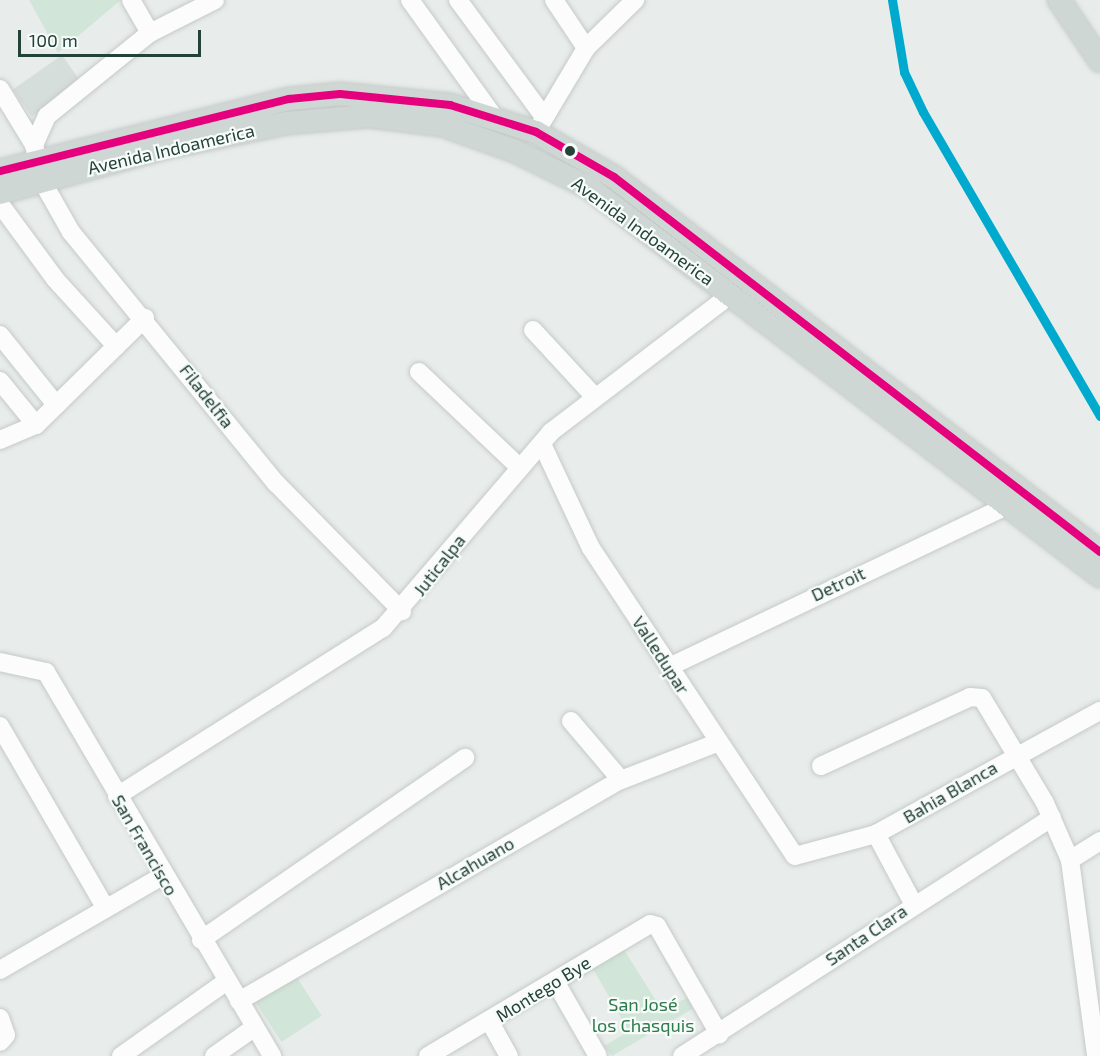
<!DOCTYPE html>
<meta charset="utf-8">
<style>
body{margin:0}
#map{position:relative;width:1100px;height:1056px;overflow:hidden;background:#e8edeb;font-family:"Exo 2",sans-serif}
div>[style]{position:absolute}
.built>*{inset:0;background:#d6dedb;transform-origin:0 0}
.green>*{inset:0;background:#d1e6d8;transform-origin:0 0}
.roads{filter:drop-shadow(0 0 2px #c5cac8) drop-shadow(0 0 2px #c5cac8)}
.minor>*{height:18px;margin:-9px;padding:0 9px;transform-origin:9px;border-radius:9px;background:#fcfcfc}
.major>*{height:22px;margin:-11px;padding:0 11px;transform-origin:11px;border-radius:11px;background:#cfd7d5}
.bus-1>*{height:8px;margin:-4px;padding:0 4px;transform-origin:4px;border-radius:4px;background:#e5007d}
.rail-1>*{height:9px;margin:-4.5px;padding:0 4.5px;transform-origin:4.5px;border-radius:4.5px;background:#00a9ce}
.dots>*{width:16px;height:16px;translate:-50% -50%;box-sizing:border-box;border:3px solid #f7fbf9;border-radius:50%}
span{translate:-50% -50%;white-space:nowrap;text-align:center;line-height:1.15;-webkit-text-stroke:4.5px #f7fbf9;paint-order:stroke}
.street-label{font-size:18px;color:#24423a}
.park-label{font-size:18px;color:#2d7a4b}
.scale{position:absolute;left:18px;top:30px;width:183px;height:27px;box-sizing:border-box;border:3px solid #24423a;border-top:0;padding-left:8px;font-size:18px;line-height:21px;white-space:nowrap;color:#24423a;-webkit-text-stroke:4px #f7fbf9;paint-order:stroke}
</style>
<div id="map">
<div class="built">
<div style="left:62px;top:55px;width:33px;height:60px;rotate:55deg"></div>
</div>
<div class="green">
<div style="clip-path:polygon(29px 0,121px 0,58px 53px)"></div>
<div style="clip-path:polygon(621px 945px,662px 1010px,687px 998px,694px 1008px,612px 1056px,604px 1046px,629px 1031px,590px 964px)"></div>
<div style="left:294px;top:973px;width:51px;height:48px;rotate:57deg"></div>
</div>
<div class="roads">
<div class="minor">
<div style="left:131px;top:0;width:38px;rotate:60deg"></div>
<div style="left:410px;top:0;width:144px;rotate:54.3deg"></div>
<div style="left:458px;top:0;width:142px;rotate:53.6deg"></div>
<div style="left:554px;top:0;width:58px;rotate:56.3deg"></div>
<div style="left:0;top:89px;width:66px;rotate:58.7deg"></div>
<div style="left:34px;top:145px;width:37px;rotate:77deg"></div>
<div style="left:42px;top:181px;width:59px;rotate:60.4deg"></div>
<div style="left:71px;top:232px;width:324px;rotate:50.8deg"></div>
<div style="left:276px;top:483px;width:180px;rotate:45.5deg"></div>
<div style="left:536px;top:132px;width:98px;rotate:-59.2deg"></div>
<div style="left:586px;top:48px;width:69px;rotate:-44.4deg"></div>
<div style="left:34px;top:145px;width:32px;rotate:-66deg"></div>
<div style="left:47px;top:116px;width:132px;rotate:-38.9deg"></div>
<div style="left:150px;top:33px;width:73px;rotate:-26.9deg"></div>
<div style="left:0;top:204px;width:93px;rotate:53.7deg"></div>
<div style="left:55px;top:279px;width:91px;rotate:47.7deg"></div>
<div style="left:533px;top:330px;width:88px;rotate:47.3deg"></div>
<div style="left:0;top:335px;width:90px;rotate:51.3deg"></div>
<div style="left:419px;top:372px;width:138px;rotate:43.5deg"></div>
<div style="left:0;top:381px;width:57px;rotate:50.7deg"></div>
<div style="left:0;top:440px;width:39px;rotate:-23deg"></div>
<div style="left:36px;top:425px;width:153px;rotate:-44.5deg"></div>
<div style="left:542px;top:444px;width:115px;rotate:64.8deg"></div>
<div style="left:591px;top:548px;width:369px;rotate:56.5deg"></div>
<div style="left:795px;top:856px;width:84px;rotate:-15.2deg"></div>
<div style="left:876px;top:834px;width:256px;rotate:-28.8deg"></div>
<div style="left:0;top:662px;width:47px;rotate:12.3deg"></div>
<div style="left:46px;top:672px;width:446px;rotate:59.5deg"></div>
<div style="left:669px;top:667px;width:376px;rotate:-25.5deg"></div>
<div style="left:571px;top:721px;width:77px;rotate:49.7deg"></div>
<div style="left:0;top:726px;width:211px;rotate:59.9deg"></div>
<div style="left:821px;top:766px;width:164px;rotate:-24.8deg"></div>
<div style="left:970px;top:697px;width:12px;rotate:5deg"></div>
<div style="left:982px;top:698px;width:122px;rotate:59deg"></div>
<div style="left:1045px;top:803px;width:62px;rotate:66.3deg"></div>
<div style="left:1070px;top:860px;width:198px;rotate:82.4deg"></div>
<div style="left:117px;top:796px;width:315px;rotate:-32.3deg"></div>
<div style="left:383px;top:628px;width:258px;rotate:-49.4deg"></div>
<div style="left:551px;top:432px;width:225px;rotate:-37.4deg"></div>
<div style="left:876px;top:834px;width:78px;rotate:61.8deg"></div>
<div style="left:1070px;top:860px;width:36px;rotate:-32deg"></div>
<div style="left:201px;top:940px;width:321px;rotate:-34.6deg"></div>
<div style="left:0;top:970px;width:187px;rotate:-30.1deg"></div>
<div style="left:555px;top:981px;width:86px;rotate:60.2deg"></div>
<div style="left:239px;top:1001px;width:441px;rotate:-30.1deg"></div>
<div style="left:621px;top:780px;width:105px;rotate:-21.2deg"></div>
<div style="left:0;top:1018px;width:18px;rotate:71deg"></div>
<div style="left:6px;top:1035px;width:9px;rotate:131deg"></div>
<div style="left:490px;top:1022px;width:39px;rotate:61deg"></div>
<div style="left:121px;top:1056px;width:130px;rotate:-35.3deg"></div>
<div style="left:214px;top:1056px;width:50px;rotate:-35.3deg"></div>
<div style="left:428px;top:1056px;width:258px;rotate:-30.7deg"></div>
<div style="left:650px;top:924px;width:7px;rotate:16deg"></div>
<div style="left:657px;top:926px;width:125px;rotate:60.1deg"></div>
<div style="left:682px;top:1056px;width:440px;rotate:-32.8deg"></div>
</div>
<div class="major">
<div style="left:1059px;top:0;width:73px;rotate:56.1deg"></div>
<div style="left:0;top:171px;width:298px;rotate:-14deg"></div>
<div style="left:289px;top:99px;width:51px;rotate:-5.6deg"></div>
<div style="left:340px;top:94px;width:111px;rotate:5.7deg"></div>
<div style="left:450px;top:105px;width:90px;rotate:17.4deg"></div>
<div style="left:536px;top:132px;width:90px;rotate:30deg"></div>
<div style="left:614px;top:177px;width:614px;rotate:37.65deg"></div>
<div style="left:0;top:193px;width:170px;rotate:-15.3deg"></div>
<div style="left:164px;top:148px;width:126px;rotate:-11.5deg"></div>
<div style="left:287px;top:123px;width:82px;rotate:-4.9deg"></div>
<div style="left:369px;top:116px;width:74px;rotate:7deg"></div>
<div style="left:442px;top:125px;width:77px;rotate:19.6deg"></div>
<div style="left:515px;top:151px;width:81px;rotate:26.3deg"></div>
<div style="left:588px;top:187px;width:643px;rotate:37.23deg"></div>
</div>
</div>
<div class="bus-1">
<div style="left:0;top:171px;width:298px;rotate:-14deg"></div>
<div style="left:289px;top:99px;width:51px;rotate:-5.6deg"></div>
<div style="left:340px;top:94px;width:111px;rotate:5.7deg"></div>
<div style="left:450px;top:105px;width:90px;rotate:17.4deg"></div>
<div style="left:536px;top:132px;width:90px;rotate:30deg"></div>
<div style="left:614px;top:177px;width:614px;rotate:37.65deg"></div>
</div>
<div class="rail-1">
<div style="left:892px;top:0;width:73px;rotate:80.5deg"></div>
<div style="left:904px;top:72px;width:44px;rotate:64.6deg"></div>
<div style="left:923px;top:112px;width:352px;rotate:59.8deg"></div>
</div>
<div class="dots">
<div style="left:570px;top:151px;background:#24423a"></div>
</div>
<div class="street-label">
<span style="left:171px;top:149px;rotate:-13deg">Avenida Indoamerica</span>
<span style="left:643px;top:231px;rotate:36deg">Avenida Indoamerica</span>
<span style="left:207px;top:396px;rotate:52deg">Filadelfia</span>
<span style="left:439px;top:565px;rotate:-52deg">Juticalpa</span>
<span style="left:838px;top:584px;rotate:-25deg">Detroit</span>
<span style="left:661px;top:655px;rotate:57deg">Valledupar</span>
<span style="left:950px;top:792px;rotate:-30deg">Bahia Blanca</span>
<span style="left:145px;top:845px;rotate:60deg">San Francisco</span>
<span style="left:475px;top:863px;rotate:-30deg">Alcahuano</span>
<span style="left:866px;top:935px;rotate:-34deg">Santa Clara</span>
<span style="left:543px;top:989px;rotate:-32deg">Montego Bye</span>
</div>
<div class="park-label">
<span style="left:643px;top:1015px">San José<br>los Chasquis</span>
</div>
<div class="scale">100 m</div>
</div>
